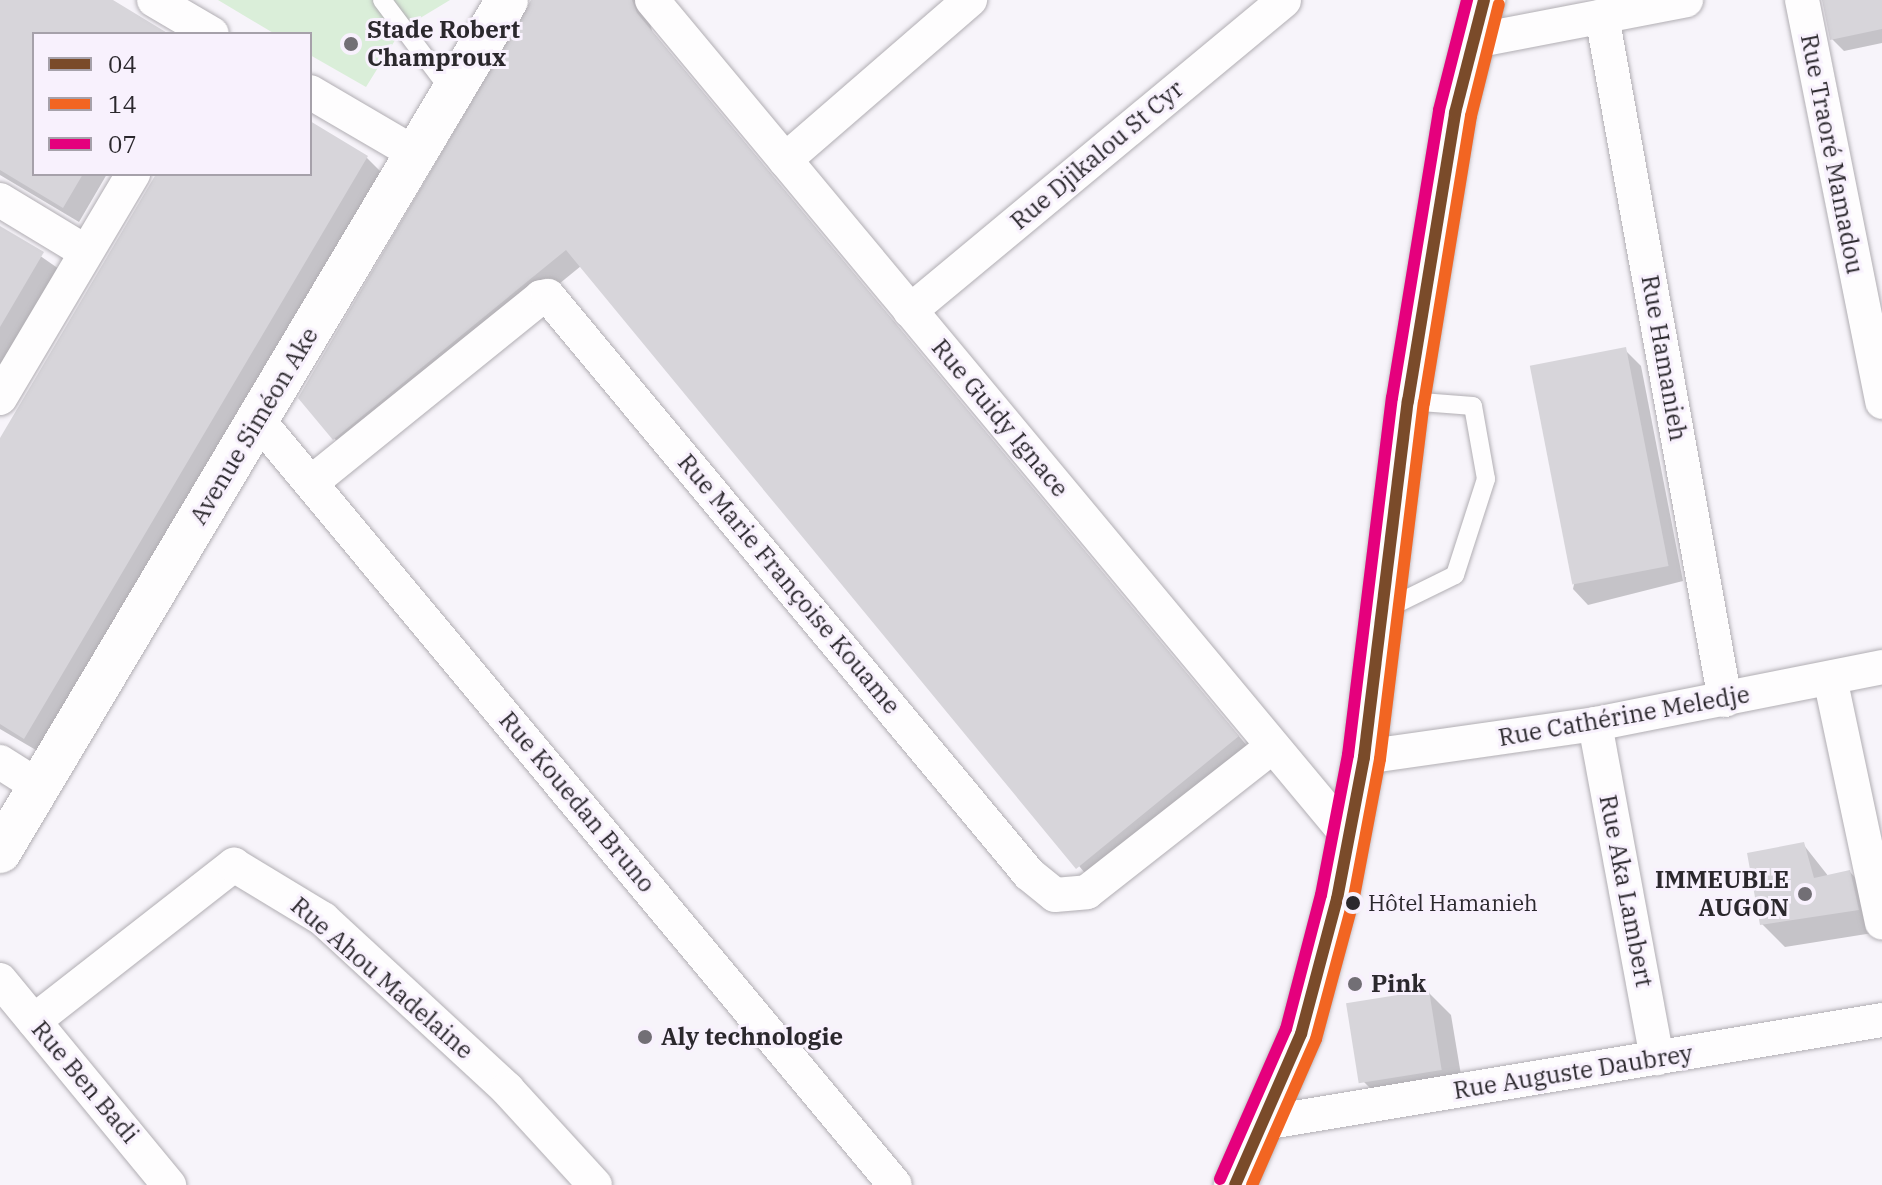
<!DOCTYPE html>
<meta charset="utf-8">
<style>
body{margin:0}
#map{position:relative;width:1882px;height:1185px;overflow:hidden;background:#f7f4fa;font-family:"IBM Plex Serif",serif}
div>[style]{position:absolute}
.green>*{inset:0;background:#daeed9}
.shadow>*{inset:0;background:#0003}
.building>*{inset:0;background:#d7d5da;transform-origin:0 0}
.roads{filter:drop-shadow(0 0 2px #b1aeb3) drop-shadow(0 0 2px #b1aeb3)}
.service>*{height:18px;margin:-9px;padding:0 9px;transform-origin:9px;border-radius:9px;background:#fefdfe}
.minor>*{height:34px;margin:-17px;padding:0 17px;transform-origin:17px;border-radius:17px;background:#fefdfe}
.tertiary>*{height:42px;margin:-21px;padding:0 21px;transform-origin:21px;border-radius:21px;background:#fefdfe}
.bus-1>*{height:12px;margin:-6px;padding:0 6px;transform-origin:6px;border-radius:6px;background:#7a4b2a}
.bus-2>*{height:12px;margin:-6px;padding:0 6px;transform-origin:6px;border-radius:6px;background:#f26522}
.bus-3>*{height:12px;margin:-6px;padding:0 6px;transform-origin:6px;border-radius:6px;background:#e5007d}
.dots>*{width:22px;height:22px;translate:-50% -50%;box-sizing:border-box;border:4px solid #f8f1fd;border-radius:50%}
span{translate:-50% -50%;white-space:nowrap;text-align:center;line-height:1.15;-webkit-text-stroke:6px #f8f1fd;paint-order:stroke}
.bus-label{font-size:22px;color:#2b282d}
.left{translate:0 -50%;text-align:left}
.poi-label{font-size:24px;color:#2b282d;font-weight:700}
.right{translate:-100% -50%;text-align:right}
.street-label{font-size:24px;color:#2b282d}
.legend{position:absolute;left:32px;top:32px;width:280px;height:144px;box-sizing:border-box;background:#f8f1fd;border:2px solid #a6a1aa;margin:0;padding:10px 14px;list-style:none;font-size:24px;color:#2b282d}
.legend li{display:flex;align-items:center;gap:16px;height:40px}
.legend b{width:40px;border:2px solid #a6a1aa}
</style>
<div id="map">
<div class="green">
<div style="clip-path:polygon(218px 0,450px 0,402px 29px,366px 87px,310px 55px,310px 34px,275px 34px)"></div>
</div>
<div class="shadow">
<div style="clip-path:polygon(0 0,109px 0,165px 34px,34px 34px,34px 174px,107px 174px,79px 222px,0 175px)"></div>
<div style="clip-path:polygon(533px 0,636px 0,648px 14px,652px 31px,1253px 753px,1094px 884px,581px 266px,350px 454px,334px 438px)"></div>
<div style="clip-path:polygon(1823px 0,1882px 0,1882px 43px,1844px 51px,1832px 39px)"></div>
<div style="clip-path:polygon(310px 124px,367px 158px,383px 174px,41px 753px,0 729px,0 442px,158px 174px,310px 174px)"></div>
<div style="clip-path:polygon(0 228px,59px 269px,0 370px)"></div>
<div style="clip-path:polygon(1625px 350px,1641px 366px,1683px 581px,1588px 605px,1573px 589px)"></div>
<div style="clip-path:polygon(1803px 844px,1829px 877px,1850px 872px,1872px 895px,1879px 932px,1785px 947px,1762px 924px)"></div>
<div style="clip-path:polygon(1428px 992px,1451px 1015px,1464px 1093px,1386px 1104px,1363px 1081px)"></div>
</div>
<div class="building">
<div style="clip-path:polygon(0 0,113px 0,169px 34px,34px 34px,34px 174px,83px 174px,63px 208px,0 170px)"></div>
<div style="clip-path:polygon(531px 0,632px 0,637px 13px,1239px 736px,1076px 869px,566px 250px,333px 440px,298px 398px)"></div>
<div style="clip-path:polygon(1822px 0,1882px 0,1882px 29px,1830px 40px)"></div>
<div style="clip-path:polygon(310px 121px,368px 156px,24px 739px,0 724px,0 438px,156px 174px,310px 174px)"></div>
<div style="clip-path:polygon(0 226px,44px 252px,0 327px)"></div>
<div style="left:1626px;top:347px;width:223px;height:98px;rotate:79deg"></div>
<div style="clip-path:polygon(1804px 842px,1814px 878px,1850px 870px,1859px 910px,1760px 925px,1747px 853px)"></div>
<div style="left:1429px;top:990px;width:81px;height:84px;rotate:81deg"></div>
</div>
<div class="roads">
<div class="service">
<div style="left:382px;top:0;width:116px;rotate:53deg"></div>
<div style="left:1384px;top:610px;width:79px;rotate:-26.2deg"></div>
<div style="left:1455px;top:575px;width:101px;rotate:-72.1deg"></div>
<div style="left:1486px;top:479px;width:74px;rotate:-100.1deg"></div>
<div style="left:1473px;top:406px;width:65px;rotate:-175.6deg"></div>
</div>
<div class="minor">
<div style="left:154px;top:0;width:67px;rotate:30.4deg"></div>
<div style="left:652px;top:0;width:1088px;rotate:50.22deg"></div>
<div style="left:1802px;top:0;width:410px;rotate:78.7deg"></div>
<div style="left:1602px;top:16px;width:695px;rotate:79.81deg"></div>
<div style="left:1474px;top:41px;width:216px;rotate:-10.9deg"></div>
<div style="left:310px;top:92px;width:123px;rotate:30.3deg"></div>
<div style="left:785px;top:160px;width:245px;rotate:-40.9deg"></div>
<div style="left:0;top:200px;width:100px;rotate:31.2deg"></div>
<div style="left:910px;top:311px;width:486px;rotate:-39.7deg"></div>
<div style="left:0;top:398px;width:261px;rotate:-59.3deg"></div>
<div style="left:258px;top:420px;width:995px;rotate:50.22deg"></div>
<div style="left:312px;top:482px;width:294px;rotate:-38.9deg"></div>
<div style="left:541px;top:297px;width:7px;rotate:-8deg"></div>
<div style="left:548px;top:296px;width:752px;rotate:50.23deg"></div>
<div style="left:1029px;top:874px;width:33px;rotate:39deg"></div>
<div style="left:1055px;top:895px;width:32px;rotate:-5deg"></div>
<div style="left:1087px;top:892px;width:236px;rotate:-38.1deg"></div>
<div style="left:1830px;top:678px;width:250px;rotate:78deg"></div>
<div style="left:1595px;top:724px;width:340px;rotate:79.5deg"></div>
<div style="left:1364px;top:757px;width:233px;rotate:-8.1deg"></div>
<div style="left:1595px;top:724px;width:293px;rotate:-11.2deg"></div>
<div style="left:0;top:762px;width:45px;rotate:32.3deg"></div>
<div style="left:0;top:980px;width:266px;rotate:50.5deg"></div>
<div style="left:34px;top:1021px;width:254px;rotate:-38deg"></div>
<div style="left:234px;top:865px;width:104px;rotate:31.2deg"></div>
<div style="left:323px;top:919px;width:251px;rotate:42.7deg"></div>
<div style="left:507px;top:1089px;width:130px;rotate:47.5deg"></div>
<div style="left:1264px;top:1123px;width:627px;rotate:-9.46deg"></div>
</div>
<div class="tertiary">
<div style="left:0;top:852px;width:991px;rotate:-59.24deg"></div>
<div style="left:1235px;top:1185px;width:165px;rotate:-66.4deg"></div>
<div style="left:1301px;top:1034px;width:140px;rotate:-75.1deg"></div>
<div style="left:1337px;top:899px;width:145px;rotate:-79.2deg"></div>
<div style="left:1364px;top:757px;width:359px;rotate:-83deg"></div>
<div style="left:1408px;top:401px;width:292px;rotate:-80.7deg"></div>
<div style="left:1455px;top:113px;width:117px;rotate:-75.6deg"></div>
</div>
</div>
<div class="bus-1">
<div style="left:1235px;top:1185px;width:165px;rotate:-66.4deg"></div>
<div style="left:1301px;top:1034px;width:140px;rotate:-75.1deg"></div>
<div style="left:1337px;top:899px;width:145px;rotate:-79.2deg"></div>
<div style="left:1364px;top:757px;width:359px;rotate:-83deg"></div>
<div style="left:1408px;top:401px;width:292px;rotate:-80.7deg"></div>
<div style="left:1455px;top:113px;width:117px;rotate:-75.6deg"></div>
</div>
<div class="bus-2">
<div style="left:1252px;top:1185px;width:159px;rotate:-66.3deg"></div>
<div style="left:1316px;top:1039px;width:142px;rotate:-74.9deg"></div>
<div style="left:1353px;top:902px;width:146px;rotate:-79.3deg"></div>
<div style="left:1380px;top:759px;width:359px;rotate:-83deg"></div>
<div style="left:1424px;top:403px;width:291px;rotate:-80.7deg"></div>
<div style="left:1471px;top:116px;width:115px;rotate:-76deg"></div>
</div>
<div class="bus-3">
<div style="left:1220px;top:1179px;width:164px;rotate:-66.3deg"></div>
<div style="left:1286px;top:1029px;width:138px;rotate:-75.4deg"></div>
<div style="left:1321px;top:895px;width:143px;rotate:-79.1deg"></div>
<div style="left:1348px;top:755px;width:360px;rotate:-83deg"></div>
<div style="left:1392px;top:398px;width:292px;rotate:-80.7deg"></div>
<div style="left:1439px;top:110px;width:114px;rotate:-75.7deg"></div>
</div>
<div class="dots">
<div style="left:351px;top:44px;background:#726f75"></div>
<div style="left:1805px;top:894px;background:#726f75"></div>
<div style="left:1353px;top:903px;background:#2b282d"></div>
<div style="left:1355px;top:984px;background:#726f75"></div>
<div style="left:645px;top:1037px;background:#726f75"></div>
</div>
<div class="bus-label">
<span class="left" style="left:1368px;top:903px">Hôtel Hamanieh</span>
</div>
<div class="poi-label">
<span class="left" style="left:367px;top:44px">Stade Robert<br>Champroux</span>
<span class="right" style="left:1789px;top:894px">IMMEUBLE<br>AUGON</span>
<span class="left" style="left:1371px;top:984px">Pink</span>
<span class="left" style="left:661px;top:1037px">Aly technologie</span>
</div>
<div class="street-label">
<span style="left:1832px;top:154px;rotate:79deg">Rue Traoré Mamadou</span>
<span style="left:1097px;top:155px;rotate:-40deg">Rue Djikalou St Cyr</span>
<span style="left:1664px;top:358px;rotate:80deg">Rue Hamanieh</span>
<span style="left:1000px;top:418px;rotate:50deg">Rue Guidy Ignace</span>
<span style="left:254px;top:426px;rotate:-59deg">Avenue Siméon Ake</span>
<span style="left:789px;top:584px;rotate:50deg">Rue Marie Françoise Kouame</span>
<span style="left:1624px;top:716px;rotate:-10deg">Rue Cathérine Meledje</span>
<span style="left:577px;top:802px;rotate:50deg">Rue Kouedan Bruno</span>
<span style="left:1626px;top:891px;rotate:79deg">Rue Aka Lambert</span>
<span style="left:382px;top:978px;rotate:41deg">Rue Ahou Madelaine</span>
<span style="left:1573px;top:1072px;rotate:-9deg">Rue Auguste Daubrey</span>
<span style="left:85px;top:1082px;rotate:50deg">Rue Ben Badi</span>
</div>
<ul class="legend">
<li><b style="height:10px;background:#7a4b2a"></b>04</li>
<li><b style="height:10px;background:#f26522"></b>14</li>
<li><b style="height:10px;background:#e5007d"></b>07</li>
</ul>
</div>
